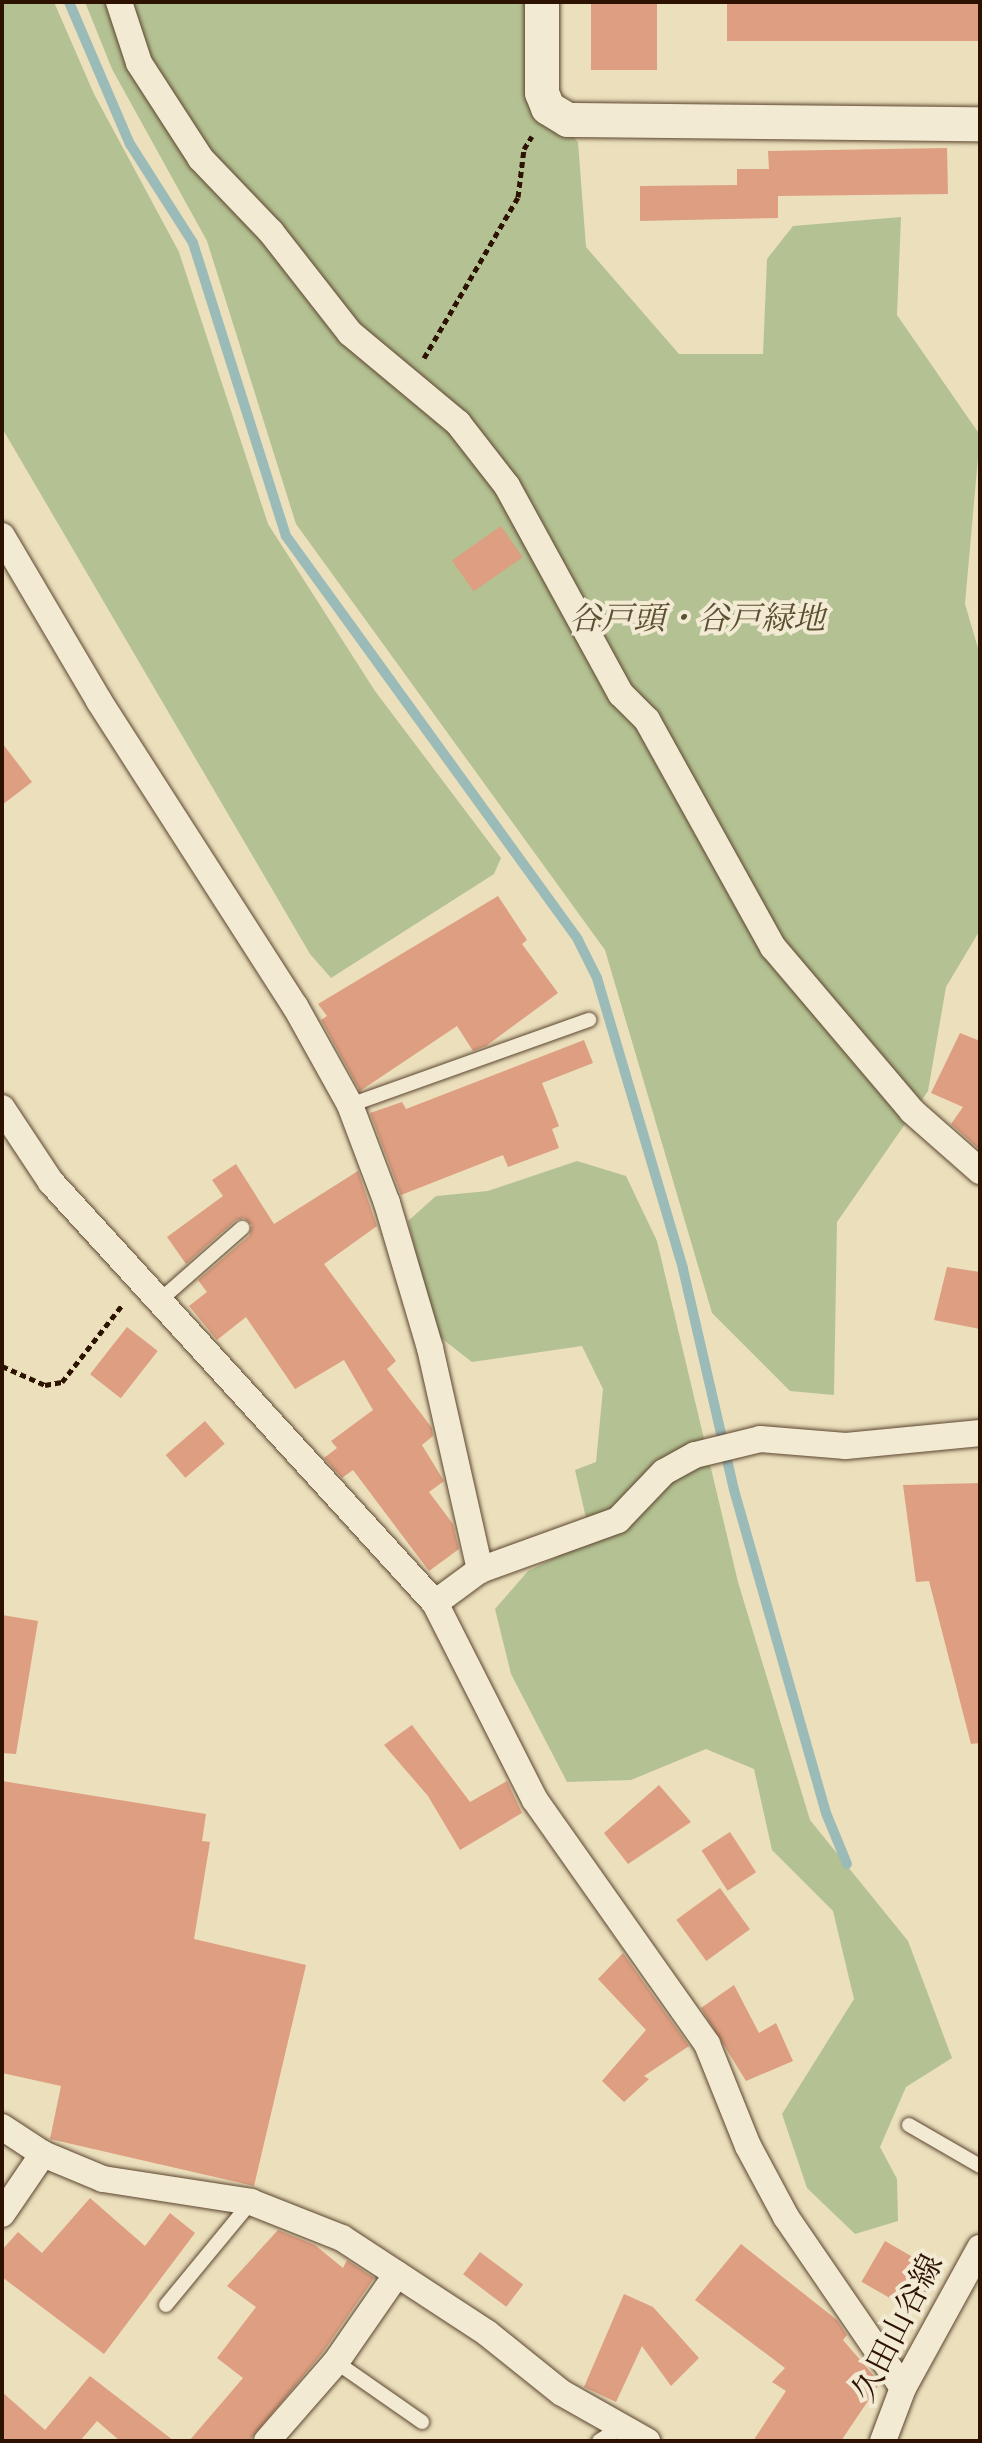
<!DOCTYPE html>
<meta charset="utf-8">
<style>
body{margin:0}
#map{position:relative;width:982px;height:2443px;overflow:hidden;background:#ebdfbc;font-family:Vollkorn,"Noto Serif JP",serif}
div>[style]{position:absolute}
.green>*{inset:0;background:#b4c293}
.stream>*{height:10px;margin:-5px;padding:0 5px;transform-origin:5px;border-radius:5px;background:#9bbbb8}
.building>*{inset:0;background:#de9e81;transform-origin:0 0}
.path>*{height:5px;margin-top:-2.5px;transform-origin:0;background:repeating-linear-gradient(90deg,#2d1200 0 6px,transparent 0 10px)}
.roads{filter:drop-shadow(0 0 2px #5c452f) drop-shadow(0 0 2px #5c452f)}
.service>*{height:14px;margin:-7px;padding:0 7px;transform-origin:7px;border-radius:7px;background:#f2ead3}
.minor>*{height:26px;margin:-13px;padding:0 13px;transform-origin:13px;border-radius:13px;background:#f2ead3}
.tertiary>*{height:34px;margin:-17px;padding:0 17px;transform-origin:17px;border-radius:17px;background:#f2ead3}
span{translate:-50% -50%;white-space:nowrap;text-align:center;line-height:1.15;-webkit-text-stroke:8px #f2ead3;paint-order:stroke}
.park-label{font-size:32px;color:#5c5033;font-style:italic}
.street-label{font-size:32px;color:#2d1200}
.frame{position:absolute;inset:0;border:4px solid #2d1200;pointer-events:none}
</style>
<div id="map">
<div class="green">
<div style="clip-path:polygon(2px 2px,54px 2px,94px 94px,179px 252px,268px 524px,375px 691px,501px 858px,494px 874px,331px 978px,310px 954px,2px 428px)"></div>
<div style="clip-path:polygon(85px 2px,528px 2px,528px 85px,578px 142px,586px 247px,679px 354px,763px 354px,767px 259px,793px 226px,901px 217px,897px 315px,980px 435px,965px 604px,980px 655px,980px 930px,946px 987px,928px 1091px,837px 1222px,834px 1395px,790px 1391px,712px 1313px,605px 950px,296px 524px,207px 241px,112px 69px)"></div>
<div style="clip-path:polygon(577px 1161px,626px 1176px,657px 1241px,738px 1582px,810px 1820px,908px 1941px,952px 2058px,906px 2087px,880px 2147px,897px 2179px,898px 2221px,855px 2234px,807px 2188px,782px 2114px,854px 1999px,833px 1911px,772px 1850px,754px 1769px,706px 1749px,631px 1780px,567px 1782px,511px 1674px,495px 1609px,528px 1571px,591px 1540px,575px 1470px,596px 1462px,603px 1389px,582px 1346px,472px 1362px,436px 1334px,408px 1221px,436px 1196px,488px 1191px)"></div>
</div>
<div class="stream">
<div style="left:69px;top:2px;width:155px;rotate:66.8deg"></div>
<div style="left:130px;top:144px;width:117px;rotate:57.5deg"></div>
<div style="left:193px;top:243px;width:307px;rotate:72.4deg"></div>
<div style="left:286px;top:536px;width:498px;rotate:54.1deg"></div>
<div style="left:578px;top:940px;width:42px;rotate:63.4deg"></div>
<div style="left:597px;top:978px;width:303px;rotate:73.5deg"></div>
<div style="left:683px;top:1269px;width:227px;rotate:77deg"></div>
<div style="left:734px;top:1490px;width:336px;rotate:74.1deg"></div>
<div style="left:826px;top:1813px;width:55px;rotate:67.6deg"></div>
</div>
<div class="building">
<div style="left:591px;top:2px;width:66px;height:68px"></div>
<div style="left:727px;top:2px;width:253px;height:39px"></div>
<div style="clip-path:polygon(947px 148px,948px 194px,778px 196px,778px 218px,640px 221px,640px 186px,737px 185px,737px 169px,769px 169px,768px 151px)"></div>
<div style="left:501px;top:526px;width:38px;height:60px;rotate:55deg"></div>
<div style="clip-path:polygon(2px 743px,32px 782px,2px 805px)"></div>
<div style="clip-path:polygon(498px 896px,527px 940px,522px 944px,558px 993px,486px 1046px,473px 1051px,457px 1026px,360px 1091px,321px 1020px,327px 1016px,318px 1004px)"></div>
<div style="clip-path:polygon(960px 1033px,980px 1041px,980px 1150px,951px 1124px,963px 1107px,931px 1093px)"></div>
<div style="clip-path:polygon(584px 1040px,593px 1063px,542px 1083px,559px 1126px,552px 1129px,559px 1148px,508px 1167px,503px 1155px,401px 1195px,370px 1113px,402px 1102px,406px 1109px)"></div>
<div style="clip-path:polygon(236px 1164px,274px 1224px,358px 1171px,377px 1226px,324px 1264px,396px 1361px,387px 1369px,432px 1428px,433px 1436px,422px 1445px,444px 1481px,429px 1492px,453px 1524px,459px 1549px,429px 1571px,353px 1470px,342px 1478px,324px 1458px,337px 1448px,331px 1441px,373px 1410px,344px 1360px,295px 1389px,246px 1317px,217px 1340px,189px 1306px,207px 1292px,198px 1280px,249px 1236px,252px 1225px,244px 1218px,236px 1220px,186px 1264px,167px 1237px,223px 1196px,212px 1180px)"></div>
<div style="clip-path:polygon(947px 1267px,980px 1272px,980px 1329px,934px 1320px)"></div>
<div style="left:127px;top:1327px;width:39px;height:60px;rotate:38deg"></div>
<div style="left:205px;top:1421px;width:30px;height:52px;rotate:49deg"></div>
<div style="clip-path:polygon(980px 1483px,980px 1743px,971px 1744px,929px 1581px,916px 1582px,903px 1485px)"></div>
<div style="clip-path:polygon(2px 1615px,38px 1621px,16px 1754px,2px 1753px)"></div>
<div style="clip-path:polygon(412px 1725px,470px 1802px,507px 1781px,522px 1813px,460px 1850px,428px 1796px,384px 1745px)"></div>
<div style="clip-path:polygon(2px 1781px,206px 1814px,202px 1841px,210px 1842px,194px 1939px,306px 1965px,254px 2186px,50px 2139px,61px 2086px,2px 2073px)"></div>
<div style="clip-path:polygon(659px 1785px,691px 1822px,628px 1864px,604px 1833px)"></div>
<div style="left:730px;top:1832px;width:48px;height:34px;rotate:57deg"></div>
<div style="left:720px;top:1888px;width:51px;height:54px;rotate:54deg"></div>
<div style="clip-path:polygon(623px 1953px,689px 2046px,644px 2076px,649px 2079px,624px 2102px,602px 2081px,646px 2030px,598px 1979px)"></div>
<div style="clip-path:polygon(734px 1985px,759px 2033px,776px 2023px,793px 2061px,746px 2081px,701px 2008px)"></div>
<div style="clip-path:polygon(90px 2198px,145px 2246px,170px 2213px,195px 2233px,104px 2354px,2px 2277px,2px 2250px,18px 2232px,42px 2253px)"></div>
<div style="clip-path:polygon(278px 2230px,315px 2245px,343px 2268px,347px 2260px,374px 2278px,323px 2352px,249px 2441px,189px 2441px,243px 2378px,217px 2358px,256px 2307px,227px 2286px)"></div>
<div style="left:885px;top:2241px;width:61px;height:47px;rotate:30deg"></div>
<div style="clip-path:polygon(741px 2244px,837px 2320px,847px 2335px,843px 2340px,880px 2383px,841px 2441px,753px 2441px,786px 2391px,772px 2382px,785px 2368px,695px 2300px)"></div>
<div style="left:480px;top:2252px;width:54px;height:28px;rotate:37deg"></div>
<div style="clip-path:polygon(624px 2294px,653px 2307px,699px 2358px,671px 2386px,642px 2346px,616px 2402px,584px 2387px)"></div>
<div style="clip-path:polygon(90px 2376px,174px 2441px,120px 2441px,97px 2421px,80px 2441px,2px 2441px,2px 2392px,45px 2430px)"></div>
</div>
<div class="path">
<div style="left:424px;top:358px;width:186px;rotate:-59.7deg"></div>
<div style="left:518px;top:197px;width:48px;rotate:-82.9deg"></div>
<div style="left:524px;top:149px;width:15px;rotate:-58deg"></div>
<div style="left:2px;top:1366px;width:47px;rotate:23.8deg"></div>
<div style="left:45px;top:1385px;width:17px;rotate:-10deg"></div>
<div style="left:62px;top:1382px;width:99px;rotate:-52deg"></div>
</div>
<div class="roads">
<div class="service">
<div style="left:350px;top:1105px;width:254px;rotate:-19.6deg"></div>
<div style="left:159px;top:1301px;width:111px;rotate:-41.3deg"></div>
<div style="left:909px;top:2125px;width:82px;rotate:30deg"></div>
<div style="left:166px;top:2305px;width:134px;rotate:-50.5deg"></div>
<div style="left:336px;top:2362px;width:105px;rotate:34.9deg"></div>
<div style="left:599px;top:2441px;width:26px;rotate:-32deg"></div>
</div>
<div class="minor">
<div style="left:119px;top:2px;width:64px;rotate:71.8deg"></div>
<div style="left:139px;top:63px;width:114px;rotate:57.1deg"></div>
<div style="left:201px;top:159px;width:101px;rotate:46.2deg"></div>
<div style="left:271px;top:232px;width:128px;rotate:52deg"></div>
<div style="left:350px;top:333px;width:141px;rotate:39.8deg"></div>
<div style="left:458px;top:423px;width:80px;rotate:52.1deg"></div>
<div style="left:507px;top:486px;width:237px;rotate:61.3deg"></div>
<div style="left:621px;top:694px;width:37px;rotate:45deg"></div>
<div style="left:647px;top:720px;width:260px;rotate:61deg"></div>
<div style="left:773px;top:947px;width:215px;rotate:49.7deg"></div>
<div style="left:912px;top:1111px;width:91px;rotate:41.4deg"></div>
<div style="left:2px;top:536px;width:191px;rotate:59.5deg"></div>
<div style="left:99px;top:701px;width:363px;rotate:57.3deg"></div>
<div style="left:295px;top:1006px;width:113px;rotate:60.9deg"></div>
<div style="left:350px;top:1105px;width:105px;rotate:69.3deg"></div>
<div style="left:387px;top:1203px;width:151px;rotate:73.5deg"></div>
<div style="left:430px;top:1348px;width:228px;rotate:77.3deg"></div>
<div style="left:2px;top:1108px;width:89px;rotate:56.5deg"></div>
<div style="left:51px;top:1182px;width:570px;rotate:47.63deg"></div>
<div style="left:435px;top:1603px;width:221px;rotate:63.1deg"></div>
<div style="left:535px;top:1800px;width:299px;rotate:54.8deg"></div>
<div style="left:707px;top:2044px;width:110px;rotate:68.1deg"></div>
<div style="left:748px;top:2146px;width:81px;rotate:61.8deg"></div>
<div style="left:786px;top:2217px;width:207px;rotate:55.6deg"></div>
<div style="left:435px;top:1603px;width:56px;rotate:-36.3deg"></div>
<div style="left:480px;top:1570px;width:147px;rotate:-19.9deg"></div>
<div style="left:618px;top:1520px;width:66px;rotate:-46.2deg"></div>
<div style="left:664px;top:1472px;width:35px;rotate:-29deg"></div>
<div style="left:695px;top:1455px;width:67px;rotate:-13.8deg"></div>
<div style="left:760px;top:1439px;width:86px;rotate:4.7deg"></div>
<div style="left:846px;top:1446px;width:135px;rotate:-5.5deg"></div>
<div style="left:2px;top:2127px;width:49px;rotate:33.4deg"></div>
<div style="left:43px;top:2154px;width:65px;rotate:22.6deg"></div>
<div style="left:103px;top:2179px;width:150px;rotate:8.8deg"></div>
<div style="left:251px;top:2202px;width:98px;rotate:21.6deg"></div>
<div style="left:342px;top:2238px;width:173px;rotate:33.2deg"></div>
<div style="left:487px;top:2333px;width:96px;rotate:38.7deg"></div>
<div style="left:562px;top:2393px;width:98px;rotate:29.5deg"></div>
<div style="left:2px;top:2214px;width:73px;rotate:-55.7deg"></div>
<div style="left:267px;top:2441px;width:105px;rotate:-48.9deg"></div>
<div style="left:336px;top:2362px;width:107px;rotate:-55.3deg"></div>
<div style="left:883px;top:2441px;width:57px;rotate:-69.3deg"></div>
<div style="left:903px;top:2388px;width:160px;rotate:-61.2deg"></div>
</div>
<div class="tertiary">
<div style="left:542px;top:2px;width:91px;rotate:90deg"></div>
<div style="left:542px;top:93px;width:16px;rotate:68deg"></div>
<div style="left:548px;top:108px;width:23px;rotate:31deg"></div>
<div style="left:568px;top:120px;width:412px;rotate:0.6deg"></div>
</div>
</div>
<div class="park-label">
<span style="left:697px;top:621px">谷戸頭・谷戸緑地</span>
</div>
<div class="street-label">
<span style="left:900px;top:2329px;rotate:-63deg">久田山谷線</span>
</div>
<div class="frame"></div>
</div>
